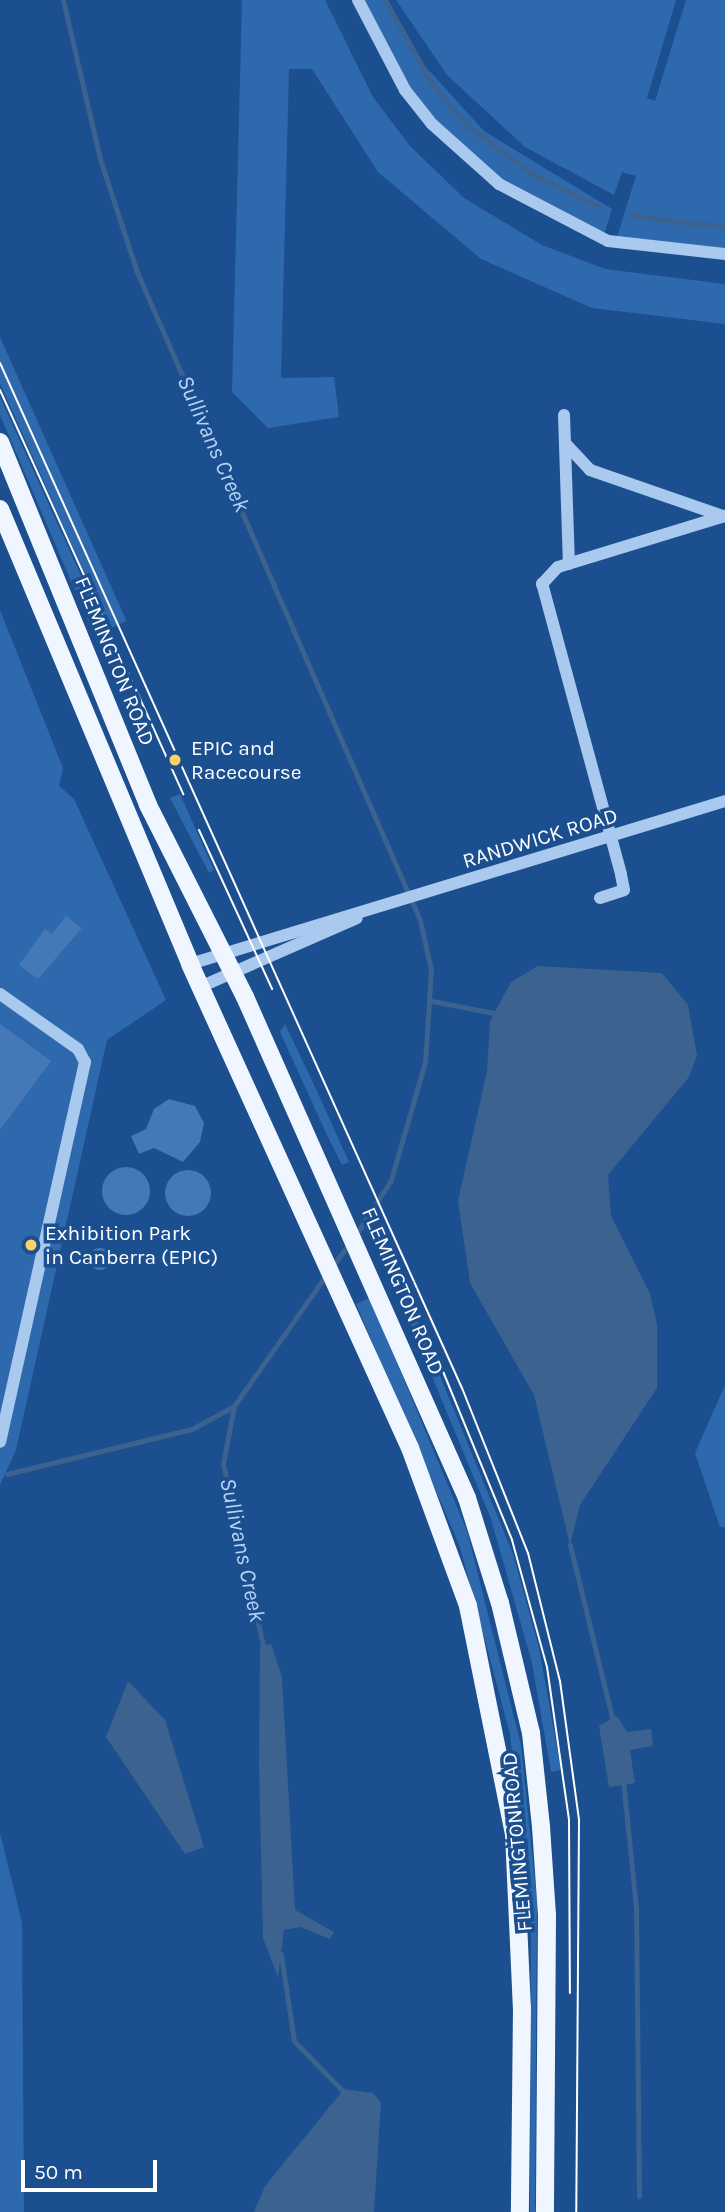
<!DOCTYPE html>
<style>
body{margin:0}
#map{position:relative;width:725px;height:2212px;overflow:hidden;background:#1b4f8f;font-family:Karla,sans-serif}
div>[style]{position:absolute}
.green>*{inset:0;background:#2e69ad;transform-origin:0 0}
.water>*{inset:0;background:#3c6290}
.stream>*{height:5px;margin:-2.5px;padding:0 2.5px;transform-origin:2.5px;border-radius:2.5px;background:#3c6290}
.building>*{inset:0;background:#4478b7}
.round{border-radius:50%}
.minor>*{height:12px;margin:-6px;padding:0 6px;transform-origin:6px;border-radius:6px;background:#a9c9ee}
.major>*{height:18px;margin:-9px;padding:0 9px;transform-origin:9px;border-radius:9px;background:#f0f6ff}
.tram>*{height:2px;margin:-1px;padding:0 1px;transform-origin:1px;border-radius:1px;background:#fff}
.dots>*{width:19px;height:19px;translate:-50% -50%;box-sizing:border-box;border:4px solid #1b4f8f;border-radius:50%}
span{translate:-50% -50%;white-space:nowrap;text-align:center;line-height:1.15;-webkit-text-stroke:7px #1b4f8f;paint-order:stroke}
.street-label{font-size:21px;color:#fff}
.poi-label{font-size:21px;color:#fff}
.left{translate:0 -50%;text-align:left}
.water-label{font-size:23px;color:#b5d3f5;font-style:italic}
.scale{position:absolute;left:21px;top:2160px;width:136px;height:32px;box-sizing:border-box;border:4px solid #fff;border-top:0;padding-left:9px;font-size:21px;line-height:24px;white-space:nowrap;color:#fff;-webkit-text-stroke:5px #1b4f8f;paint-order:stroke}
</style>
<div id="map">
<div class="green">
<div style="clip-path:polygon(242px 0,325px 0,373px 97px,410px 146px,464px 198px,542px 245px,605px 269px,725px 284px,725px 324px,592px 308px,481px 259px,378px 172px,312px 69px,289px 69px,281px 378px,334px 377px,339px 417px,268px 428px,232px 392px)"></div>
<div style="clip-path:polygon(363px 0,388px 0,424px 65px,484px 131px,612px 209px,604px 235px,536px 203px,464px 152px,408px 87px)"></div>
<div style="clip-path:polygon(396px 0,676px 0,647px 98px,655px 101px,686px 0,725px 0,725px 249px,617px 237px,636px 176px,622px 172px,614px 195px,525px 147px,447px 75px)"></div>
<div style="left:0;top:337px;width:311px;height:19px;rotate:66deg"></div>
<div style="clip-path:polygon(0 397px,109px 637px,97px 642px,0 415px)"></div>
<div style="clip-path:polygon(0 610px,63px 768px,59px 786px,74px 799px,166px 1000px,107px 1040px,16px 1450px,0 1485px)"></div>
<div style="clip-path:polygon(180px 794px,214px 870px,209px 873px,170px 798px)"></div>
<div style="clip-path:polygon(285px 1024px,316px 1089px,349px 1162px,342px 1165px,326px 1133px,280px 1032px)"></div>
<div style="clip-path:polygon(390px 1254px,513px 1554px,539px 1648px,561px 1770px,551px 1772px,532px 1663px,491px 1519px,383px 1258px)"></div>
<div style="clip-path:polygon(370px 1298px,467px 1531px,521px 1745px,537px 1901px,535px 2212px,530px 2212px,531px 1913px,510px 1734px,460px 1547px,356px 1304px)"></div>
<div style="clip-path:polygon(725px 1385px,725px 1527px,720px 1527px,695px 1453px)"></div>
<div style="clip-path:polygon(0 1833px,22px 1922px,24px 2212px,0 2212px)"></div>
</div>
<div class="water">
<div style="clip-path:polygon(538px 966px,662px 973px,688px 1005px,697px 1055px,689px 1077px,608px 1175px,611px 1216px,650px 1294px,657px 1324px,657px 1388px,580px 1505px,570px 1545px,534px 1395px,470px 1283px,458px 1201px,487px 1071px,490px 1021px,511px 982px)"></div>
<div style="clip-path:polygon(271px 1644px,282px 1677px,295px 1910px,334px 1932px,330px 1939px,300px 1927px,284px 1930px,278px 1977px,263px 1938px,259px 1763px,260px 1647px)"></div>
<div style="clip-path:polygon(128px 1681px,165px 1720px,204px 1847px,185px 1854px,106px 1737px)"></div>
<div style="clip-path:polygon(617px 1716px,627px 1732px,651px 1729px,653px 1746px,630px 1750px,635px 1783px,609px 1787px,599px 1726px)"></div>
<div style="clip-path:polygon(344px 2089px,373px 2093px,381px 2102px,374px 2212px,254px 2212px,265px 2186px)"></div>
</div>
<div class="stream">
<div style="left:63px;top:0;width:163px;rotate:76.9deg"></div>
<div style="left:100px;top:159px;width:119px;rotate:71.9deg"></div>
<div style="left:137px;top:272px;width:707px;rotate:66.41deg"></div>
<div style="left:420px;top:920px;width:51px;rotate:77.6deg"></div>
<div style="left:431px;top:970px;width:92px;rotate:93.7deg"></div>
<div style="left:425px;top:1062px;width:123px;rotate:106.1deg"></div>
<div style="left:391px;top:1180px;width:67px;rotate:122.7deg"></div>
<div style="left:385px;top:0;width:96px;rotate:60.8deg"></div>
<div style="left:432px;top:84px;width:55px;rotate:49.4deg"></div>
<div style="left:468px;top:126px;width:84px;rotate:36.7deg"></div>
<div style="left:535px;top:176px;width:72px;rotate:25.5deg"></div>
<div style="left:632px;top:216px;width:94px;rotate:6.7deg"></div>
<div style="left:432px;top:1001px;width:63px;rotate:11deg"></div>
<div style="left:332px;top:1267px;width:29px;rotate:-54deg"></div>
<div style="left:7px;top:1474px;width:190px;rotate:-13.7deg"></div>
<div style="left:192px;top:1429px;width:48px;rotate:-28.7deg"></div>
<div style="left:570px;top:1545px;width:182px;rotate:76.3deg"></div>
<div style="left:264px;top:1650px;width:190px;rotate:-102.4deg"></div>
<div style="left:223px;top:1464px;width:59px;rotate:-79.3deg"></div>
<div style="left:234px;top:1406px;width:160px;rotate:-54.9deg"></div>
<div style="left:623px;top:1780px;width:130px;rotate:84.2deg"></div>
<div style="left:636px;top:1909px;width:287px;rotate:89.4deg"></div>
<div style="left:281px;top:1954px;width:88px;rotate:81.5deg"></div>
<div style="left:294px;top:2041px;width:73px;rotate:45.6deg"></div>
</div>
<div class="building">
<div style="clip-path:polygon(66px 916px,82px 928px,38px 979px,19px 965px,45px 929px,52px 934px)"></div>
<div style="clip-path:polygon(0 1024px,51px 1061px,0 1130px)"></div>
<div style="clip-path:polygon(169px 1099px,195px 1106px,204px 1123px,200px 1142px,183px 1162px,154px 1148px,139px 1154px,131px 1136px,146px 1129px,154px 1109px)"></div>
<div class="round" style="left:102px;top:1167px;width:48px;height:48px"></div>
<div class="round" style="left:165px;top:1170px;width:46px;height:46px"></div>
<div class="round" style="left:89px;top:1248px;width:22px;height:22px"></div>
</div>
<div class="minor">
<div style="left:358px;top:0;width:102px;rotate:62.4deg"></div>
<div style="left:405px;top:90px;width:43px;rotate:51.5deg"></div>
<div style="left:432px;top:124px;width:90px;rotate:41.8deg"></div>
<div style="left:499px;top:184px;width:123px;rotate:27.6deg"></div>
<div style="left:608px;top:241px;width:118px;rotate:6.3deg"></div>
<div style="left:564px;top:415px;width:149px;rotate:88.1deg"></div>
<div style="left:565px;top:443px;width:37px;rotate:47deg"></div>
<div style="left:590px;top:470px;width:141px;rotate:19.1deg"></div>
<div style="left:600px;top:898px;width:25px;rotate:-18deg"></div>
<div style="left:624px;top:890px;width:16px;rotate:-101deg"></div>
<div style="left:621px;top:874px;width:301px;rotate:-105.2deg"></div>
<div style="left:542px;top:584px;width:23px;rotate:-47deg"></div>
<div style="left:558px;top:567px;width:175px;rotate:-17deg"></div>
<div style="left:190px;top:964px;width:559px;rotate:-16.94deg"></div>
<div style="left:200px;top:987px;width:171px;rotate:-23.7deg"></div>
<div style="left:0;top:994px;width:95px;rotate:35.2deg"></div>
<div style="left:78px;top:1049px;width:15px;rotate:62deg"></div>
<div style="left:85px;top:1062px;width:389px;rotate:102.6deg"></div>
</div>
<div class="major">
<div style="left:0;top:442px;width:392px;rotate:67.8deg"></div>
<div style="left:148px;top:805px;width:215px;rotate:63.2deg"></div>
<div style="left:245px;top:997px;width:548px;rotate:66.1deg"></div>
<div style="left:467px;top:1498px;width:110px;rotate:72.6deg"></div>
<div style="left:500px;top:1603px;width:134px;rotate:76.6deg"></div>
<div style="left:531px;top:1733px;width:95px;rotate:83.9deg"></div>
<div style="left:541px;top:1827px;width:89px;rotate:86.1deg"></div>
<div style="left:547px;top:1916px;width:296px;rotate:90.4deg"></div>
<div style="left:0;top:509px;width:493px;rotate:67.3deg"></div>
<div style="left:190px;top:964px;width:532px;rotate:65.56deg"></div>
<div style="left:410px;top:1448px;width:168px;rotate:69.8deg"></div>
<div style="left:468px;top:1606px;width:233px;rotate:78.6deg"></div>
<div style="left:514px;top:1834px;width:174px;rotate:87.4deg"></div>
<div style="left:522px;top:2008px;width:204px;rotate:90.6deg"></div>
</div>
<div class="tram">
<div style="left:0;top:363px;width:1124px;rotate:65.74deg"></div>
<div style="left:462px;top:1388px;width:178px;rotate:68.2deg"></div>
<div style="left:528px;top:1553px;width:132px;rotate:76deg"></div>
<div style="left:560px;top:1681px;width:140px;rotate:82.2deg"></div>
<div style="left:579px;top:1820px;width:392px;rotate:90.4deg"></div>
<div style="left:0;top:390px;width:444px;rotate:65.6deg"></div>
<div style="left:199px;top:830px;width:175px;rotate:65.3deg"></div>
<div style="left:442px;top:1369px;width:185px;rotate:67.7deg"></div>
<div style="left:512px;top:1540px;width:132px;rotate:74.6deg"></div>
<div style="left:547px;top:1667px;width:155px;rotate:81.8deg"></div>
<div style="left:569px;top:1820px;width:173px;rotate:89.7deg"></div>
</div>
<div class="dots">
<div style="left:175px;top:760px;background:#ffd166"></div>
<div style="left:31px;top:1245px;background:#ffd166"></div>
</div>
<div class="street-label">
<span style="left:115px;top:661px;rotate:68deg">FLEMINGTON ROAD</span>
<span style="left:540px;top:838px;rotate:-17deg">RANDWICK ROAD</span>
<span style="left:403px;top:1291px;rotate:67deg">FLEMINGTON ROAD</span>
<span style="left:517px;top:1842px;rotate:-95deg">FLEMINGTON ROAD</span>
</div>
<div class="poi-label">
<span class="left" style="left:191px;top:760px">EPIC and<br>Racecourse</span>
<span class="left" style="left:45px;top:1245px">Exhibition Park<br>in Canberra (EPIC)</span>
</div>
<div class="water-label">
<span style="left:213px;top:444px;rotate:66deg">Sullivans Creek</span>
<span style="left:242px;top:1550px;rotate:78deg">Sullivans Creek</span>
</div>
<div class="scale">50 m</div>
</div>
